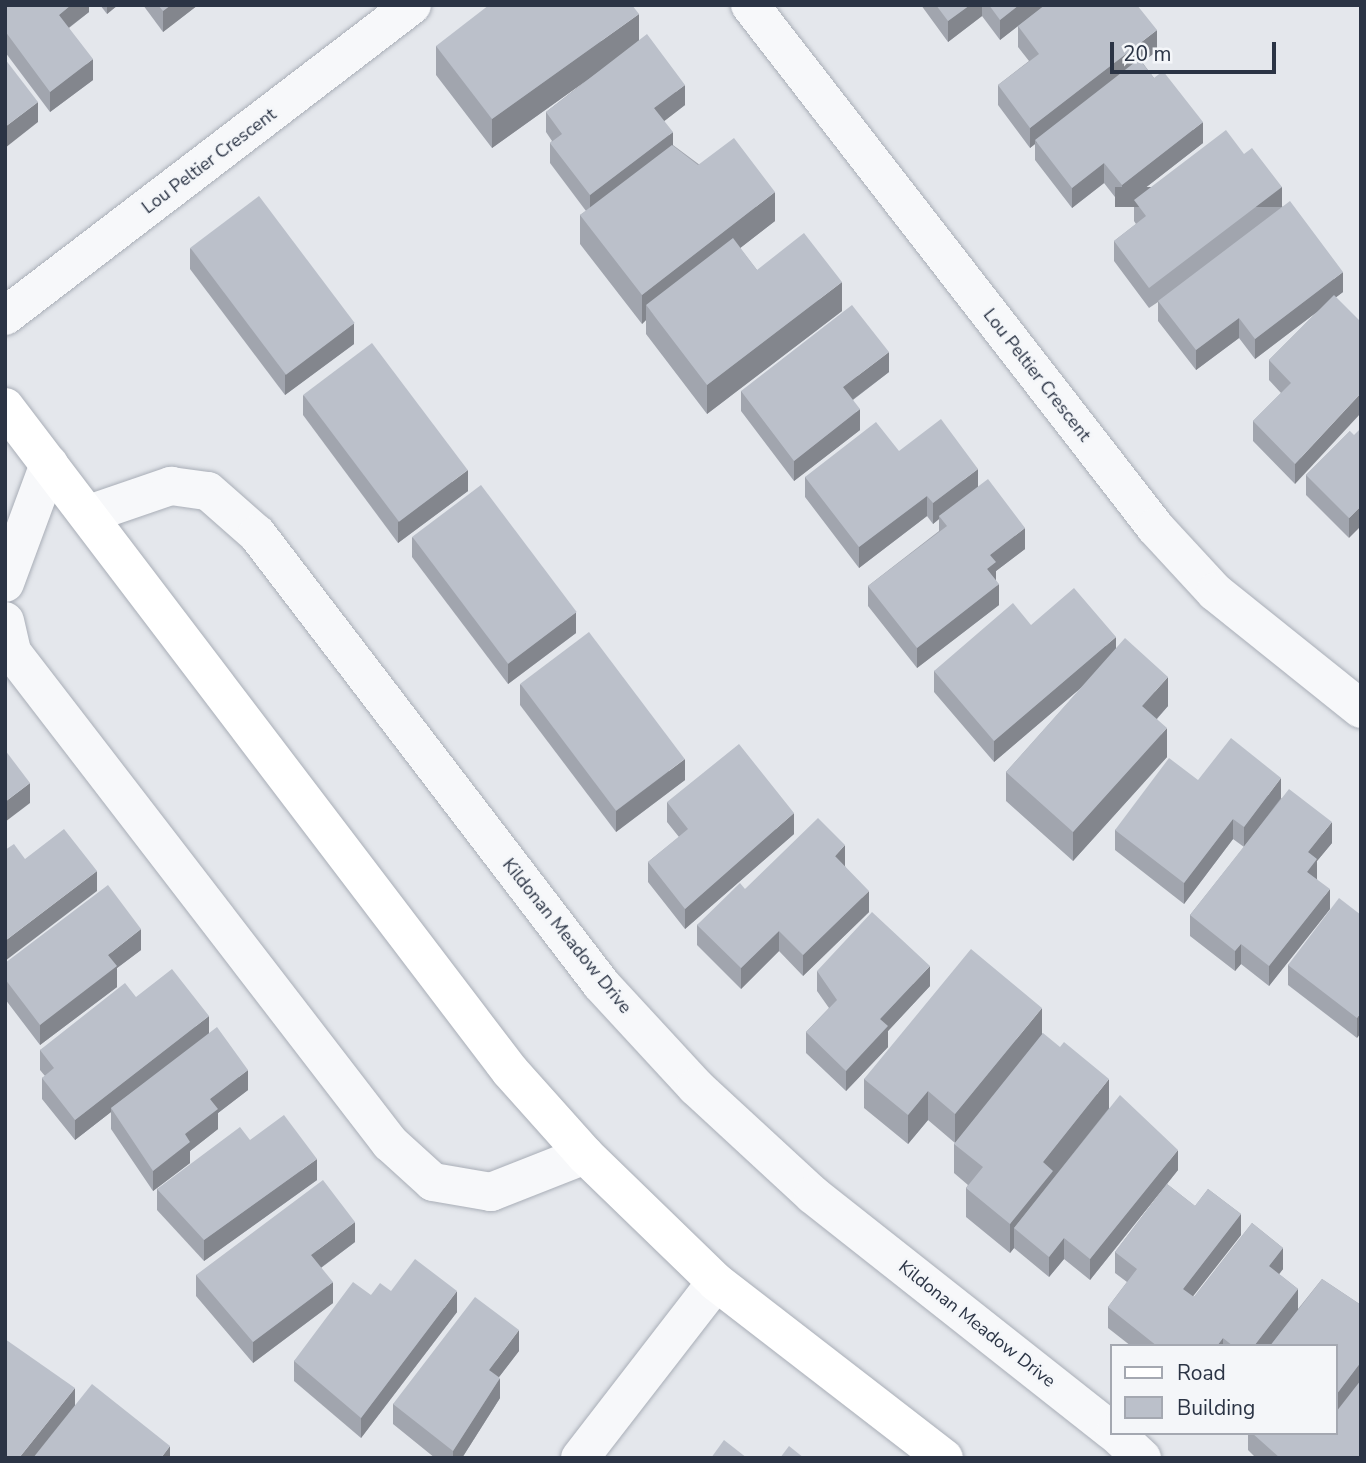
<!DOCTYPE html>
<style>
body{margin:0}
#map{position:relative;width:1366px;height:1463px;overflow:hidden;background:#e4e7ec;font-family:"Nunito Sans",sans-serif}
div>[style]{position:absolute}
.roads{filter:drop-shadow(0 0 2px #a9aeb7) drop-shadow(0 0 2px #a9aeb7)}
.street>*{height:38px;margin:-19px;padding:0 19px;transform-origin:19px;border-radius:19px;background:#f7f8fa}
.secondary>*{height:38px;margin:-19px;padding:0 19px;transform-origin:19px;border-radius:19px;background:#fff}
.wall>*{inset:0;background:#a1a5ae}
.shaded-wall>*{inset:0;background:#83868d;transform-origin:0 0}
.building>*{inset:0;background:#bbc0ca;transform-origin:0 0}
span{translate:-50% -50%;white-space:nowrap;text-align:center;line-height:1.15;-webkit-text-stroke:5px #f4f6f9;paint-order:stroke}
.street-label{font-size:18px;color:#2b3445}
.frame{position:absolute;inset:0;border:7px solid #2b3445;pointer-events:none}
.legend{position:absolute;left:1110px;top:1344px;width:228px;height:91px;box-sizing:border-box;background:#f4f6f9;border:2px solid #a4a8b1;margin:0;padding:9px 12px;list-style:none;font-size:21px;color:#2b3445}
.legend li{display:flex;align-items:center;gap:14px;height:35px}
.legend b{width:35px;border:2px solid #a4a8b1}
.scale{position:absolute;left:1110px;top:42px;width:166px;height:32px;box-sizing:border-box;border:4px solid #2b3445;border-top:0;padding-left:9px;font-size:21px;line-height:24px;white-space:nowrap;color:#2b3445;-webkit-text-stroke:5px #f4f6f9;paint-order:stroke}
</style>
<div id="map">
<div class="roads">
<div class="street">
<div style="left:750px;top:5px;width:661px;rotate:52.19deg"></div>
<div style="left:1155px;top:527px;width:88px;rotate:47.3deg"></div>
<div style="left:1215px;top:592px;width:187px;rotate:38.7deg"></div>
<div style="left:5px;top:316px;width:512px;rotate:-37.38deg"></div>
<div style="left:89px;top:514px;width:87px;rotate:-18.9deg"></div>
<div style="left:171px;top:486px;width:37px;rotate:8deg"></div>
<div style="left:208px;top:491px;width:65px;rotate:41.3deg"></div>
<div style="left:257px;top:534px;width:566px;rotate:52.6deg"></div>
<div style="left:601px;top:984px;width:140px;rotate:47.3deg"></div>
<div style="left:696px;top:1087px;width:159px;rotate:42.7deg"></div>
<div style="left:813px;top:1195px;width:381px;rotate:38.3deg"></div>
<div style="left:5px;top:583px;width:127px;rotate:-69.7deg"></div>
<div style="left:5px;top:621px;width:32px;rotate:77deg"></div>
<div style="left:12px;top:652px;width:620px;rotate:52.41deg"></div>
<div style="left:390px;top:1143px;width:58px;rotate:42.2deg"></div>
<div style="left:433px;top:1182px;width:59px;rotate:9.8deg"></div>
<div style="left:491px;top:1192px;width:101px;rotate:-21.5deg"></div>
<div style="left:1115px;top:1433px;width:37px;rotate:43deg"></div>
<div style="left:580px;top:1458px;width:222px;rotate:-52.3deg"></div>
</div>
<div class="secondary">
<div style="left:5px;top:407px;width:834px;rotate:52.75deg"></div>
<div style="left:510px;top:1071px;width:113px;rotate:48.2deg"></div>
<div style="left:585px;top:1155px;width:182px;rotate:44.1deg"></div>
<div style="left:716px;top:1282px;width:288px;rotate:37.7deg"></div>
</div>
</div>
<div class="wall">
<div style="clip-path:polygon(5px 5px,89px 5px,89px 12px,69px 28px,93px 80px,50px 112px,5px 52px)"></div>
<div style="clip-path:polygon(100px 5px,118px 5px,107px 14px)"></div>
<div style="clip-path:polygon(143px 5px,198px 5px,163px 32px)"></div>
<div style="clip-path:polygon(921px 5px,1045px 5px,1157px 51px,1142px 62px,1203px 143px,1122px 206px,1104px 183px,1072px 208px,1035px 160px,1035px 144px,1030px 148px,998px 105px,998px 85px,1029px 61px,1018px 47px,1018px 26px,1000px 40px,982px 16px,948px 42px)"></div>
<div style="clip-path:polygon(639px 40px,685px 105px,664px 121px,673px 145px,775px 221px,740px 248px,757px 270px,842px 311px,707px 414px,646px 334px,646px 320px,642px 324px,580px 244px,580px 215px,586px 211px,550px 163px,550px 143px,552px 141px,546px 132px,546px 112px,587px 80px,492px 148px,436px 75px,436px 46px)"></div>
<div style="clip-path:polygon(1134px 200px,1282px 206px,1343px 292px,1336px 297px,1295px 484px,1253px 441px,1253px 421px,1281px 393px,1269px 380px,1269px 360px,1317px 312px,1255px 359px,1239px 338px,1196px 370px,1158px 321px,1158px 302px,1149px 308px,1114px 261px,1114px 241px,1136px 224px,1134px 221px)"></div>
<div style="clip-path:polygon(190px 248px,354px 344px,285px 395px,190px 269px)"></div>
<div style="clip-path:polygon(889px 372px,853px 400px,860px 430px,794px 481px,741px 411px,741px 391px)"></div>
<div style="clip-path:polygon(303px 395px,468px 491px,398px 543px,303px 415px)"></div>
<div style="clip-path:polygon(1350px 431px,1349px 538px,1306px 495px,1306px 475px)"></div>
<div style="clip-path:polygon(899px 451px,978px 487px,1025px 549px,996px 571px,996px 580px,999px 605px,917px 668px,868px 606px,868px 586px,939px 531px,939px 519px,933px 524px,927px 516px,859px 568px,805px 497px,805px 477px)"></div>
<div style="clip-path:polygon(412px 537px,576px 633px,508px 684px,412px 557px)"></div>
<div style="clip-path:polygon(1031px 625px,1116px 649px,1168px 706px,1157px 719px,1167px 757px,1073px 861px,1006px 801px,1006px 772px,1084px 685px,994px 762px,934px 692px,934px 671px)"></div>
<div style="clip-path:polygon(520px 684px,685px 780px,616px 832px,520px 705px)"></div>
<div style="clip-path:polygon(1198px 780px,1281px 798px,1332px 843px,1317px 861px,1317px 879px,1330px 909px,1269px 986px,1241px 964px,1235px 971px,1190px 936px,1190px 915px,1244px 847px,1233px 839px,1184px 904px,1115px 850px,1115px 830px)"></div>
<div style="clip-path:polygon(667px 802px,794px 834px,685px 929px,648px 882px,648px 862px,679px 837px,667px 822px)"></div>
<div style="clip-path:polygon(845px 866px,869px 912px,803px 976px,779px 951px,741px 989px,697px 945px,697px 925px,745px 889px)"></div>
<div style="clip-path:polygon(1361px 915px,1357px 1038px,1288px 985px,1288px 965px)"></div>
<div style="clip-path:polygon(141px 950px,117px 968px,117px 987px,40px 1045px,5px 999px,5px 963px)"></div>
<div style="clip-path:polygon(817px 971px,930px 986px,888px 1031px,888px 1047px,846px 1091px,806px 1053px,806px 1032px,829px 1008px,817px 991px)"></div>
<div style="clip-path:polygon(136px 997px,209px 1033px,248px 1090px,218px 1113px,218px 1129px,190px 1151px,190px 1163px,153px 1191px,111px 1129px,111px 1112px,75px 1140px,42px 1099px,42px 1078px,45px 1076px,40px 1070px,40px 1050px)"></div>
<div style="clip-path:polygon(1042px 1033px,1109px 1108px,1178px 1170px,1090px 1280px,1064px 1259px,1049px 1277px,1014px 1248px,1010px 1253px,966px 1217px,966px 1188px,968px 1185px,954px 1173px,954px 1144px,955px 1143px,928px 1120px,908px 1144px,864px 1108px,864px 1079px)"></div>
<div style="clip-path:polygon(250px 1140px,317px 1180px,204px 1261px,157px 1210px,157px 1189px)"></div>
<div style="clip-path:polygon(1167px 1184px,1195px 1206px,1208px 1189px,1241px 1214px,1241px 1235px,1193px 1296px,1194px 1297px,1252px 1223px,1283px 1248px,1283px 1269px,1279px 1274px,1298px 1289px,1298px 1309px,1322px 1279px,1361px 1305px,1361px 1458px,1256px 1458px,1248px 1450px,1248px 1433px,1336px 1433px,1336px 1346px,1131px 1346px,1108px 1328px,1108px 1307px,1127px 1282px,1115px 1273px,1115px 1252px)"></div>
<div style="clip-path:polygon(355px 1242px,321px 1268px,333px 1303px,253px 1363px,196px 1296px,196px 1275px)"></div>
<div style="clip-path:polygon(391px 1291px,457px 1312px,361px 1438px,294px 1381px,294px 1361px,371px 1295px)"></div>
<div style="clip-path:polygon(519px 1351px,499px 1377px,500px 1398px,462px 1458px,435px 1458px,393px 1424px,393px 1404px)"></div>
</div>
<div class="shaded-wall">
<div style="clip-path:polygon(71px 5px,89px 5px,89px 12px,59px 35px,59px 15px)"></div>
<div style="clip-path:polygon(107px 5px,118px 5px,107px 14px)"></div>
<div style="clip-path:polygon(171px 5px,198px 5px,163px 32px,163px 11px)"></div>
<div style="clip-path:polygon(970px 5px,982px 5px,982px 16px,948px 42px,948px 21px)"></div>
<div style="clip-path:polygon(1019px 5px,1045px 5px,1000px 40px,1000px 20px)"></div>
<div style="clip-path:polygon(639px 14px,639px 43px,492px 148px,492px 119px)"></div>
<div style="clip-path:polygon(1157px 30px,1157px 51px,1037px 143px,1035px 140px,1035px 144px,1030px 148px,1030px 128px)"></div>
<div style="clip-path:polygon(93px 59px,93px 80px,50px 112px,50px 92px)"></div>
<div style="clip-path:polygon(685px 85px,685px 105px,654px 129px,654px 108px)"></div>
<div style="clip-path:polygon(38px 102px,38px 122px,5px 148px,5px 127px)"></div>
<div style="clip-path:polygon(1203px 122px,1203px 143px,1122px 206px,1122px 185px)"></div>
<div style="clip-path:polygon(673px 132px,673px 152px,590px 215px,590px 195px)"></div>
<div style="clip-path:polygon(1104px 163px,1104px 183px,1072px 208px,1072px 188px)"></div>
<div style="left:1282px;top:187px;width:20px;height:167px;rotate:90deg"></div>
<div style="clip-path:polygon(775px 192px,775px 221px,654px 315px,646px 305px,646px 320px,642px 324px,642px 295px)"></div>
<div style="clip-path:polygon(1343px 272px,1343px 292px,1255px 359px,1255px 339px)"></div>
<div style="clip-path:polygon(842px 282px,842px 311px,707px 414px,707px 385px)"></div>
<div style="clip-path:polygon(1239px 318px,1239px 338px,1196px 370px,1196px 350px)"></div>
<div style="clip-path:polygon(354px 323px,354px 344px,285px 395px,285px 375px)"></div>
<div style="clip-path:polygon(889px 352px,889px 372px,843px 407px,843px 387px)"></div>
<div style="clip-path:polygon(1361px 393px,1361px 413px,1295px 484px,1295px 464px)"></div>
<div style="clip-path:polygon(860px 409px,860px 430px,794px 481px,794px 461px)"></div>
<div style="clip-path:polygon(978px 469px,978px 489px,939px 516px,939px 519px,933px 524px,933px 503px)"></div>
<div style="clip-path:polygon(468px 470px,468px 491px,398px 543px,398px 522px)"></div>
<div style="clip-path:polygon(927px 496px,927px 516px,859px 568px,859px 547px)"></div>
<div style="clip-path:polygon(1361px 506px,1361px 526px,1349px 538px,1349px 518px)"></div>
<div style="clip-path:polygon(1025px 528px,1025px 549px,996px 571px,996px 582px,987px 569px,990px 555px)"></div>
<div style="clip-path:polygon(999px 584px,999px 605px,917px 668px,917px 648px)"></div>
<div style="clip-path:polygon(576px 612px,576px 633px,508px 684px,508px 664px)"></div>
<div style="clip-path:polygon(1116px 637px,1116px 658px,994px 762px,994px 741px)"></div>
<div style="clip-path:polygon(1168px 677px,1168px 706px,1142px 735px,1142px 706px)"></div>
<div style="clip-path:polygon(1167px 728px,1167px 757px,1073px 861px,1073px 832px)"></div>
<div style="clip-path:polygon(685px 759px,685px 780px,616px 832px,616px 811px)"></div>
<div style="clip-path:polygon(1281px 778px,1281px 798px,1244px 847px,1244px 827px)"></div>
<div style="clip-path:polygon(30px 783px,30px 803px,5px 822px,5px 802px)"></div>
<div style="clip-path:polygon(794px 813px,794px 834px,685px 929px,685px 909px)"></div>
<div style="clip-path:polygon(1233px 819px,1233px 839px,1184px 904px,1184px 883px)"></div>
<div style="clip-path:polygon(1332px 822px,1332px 843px,1317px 861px,1317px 880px,1307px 872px,1308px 852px)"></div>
<div style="clip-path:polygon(845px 845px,845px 866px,835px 876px,835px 856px)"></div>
<div style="clip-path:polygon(97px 871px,97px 891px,5px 961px,5px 941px)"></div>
<div style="clip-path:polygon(1330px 889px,1330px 909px,1269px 986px,1269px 966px)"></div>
<div style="clip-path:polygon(869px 891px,869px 912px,803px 976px,803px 955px)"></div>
<div style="clip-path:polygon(141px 929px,141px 950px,117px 968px,117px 987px,40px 1045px,40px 1025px,108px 955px)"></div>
<div style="clip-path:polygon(779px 931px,779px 951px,741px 989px,741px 968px)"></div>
<div style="clip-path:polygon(1241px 944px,1241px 964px,1235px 971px,1235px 951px)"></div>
<div style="clip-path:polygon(930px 966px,930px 986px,888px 1031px,888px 1047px,846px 1091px,846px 1071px,880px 1019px)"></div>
<div style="clip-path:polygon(1042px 1008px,1042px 1037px,955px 1143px,955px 1114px)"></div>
<div style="clip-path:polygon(1361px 1012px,1361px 1033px,1357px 1038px,1357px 1018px)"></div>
<div style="clip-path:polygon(209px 1016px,209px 1036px,111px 1108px,111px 1112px,75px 1140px,75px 1120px)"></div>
<div style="clip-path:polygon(248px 1070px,248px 1090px,218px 1113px,218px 1129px,190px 1151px,190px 1163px,153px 1191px,153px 1171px,185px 1134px,210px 1099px)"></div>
<div style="clip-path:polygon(1109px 1079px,1109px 1108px,1014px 1228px,1014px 1248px,1010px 1253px,1010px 1224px,1043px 1162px)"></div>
<div style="clip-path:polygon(928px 1091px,928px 1120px,908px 1144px,908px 1115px)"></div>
<div style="clip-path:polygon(1178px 1150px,1178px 1170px,1090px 1280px,1090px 1259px)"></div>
<div style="clip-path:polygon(317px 1159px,317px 1180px,204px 1261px,204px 1240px)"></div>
<div style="clip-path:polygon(1241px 1214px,1241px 1235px,1183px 1309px,1183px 1289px)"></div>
<div style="clip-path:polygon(355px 1222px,355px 1242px,311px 1275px,311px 1255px)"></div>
<div style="clip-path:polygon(1064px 1238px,1064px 1259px,1049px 1277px,1049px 1257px)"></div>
<div style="clip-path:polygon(1283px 1248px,1283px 1269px,1269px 1287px,1269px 1266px)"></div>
<div style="clip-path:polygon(333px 1282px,333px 1303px,253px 1363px,253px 1342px)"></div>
<div style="clip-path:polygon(1298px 1289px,1298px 1310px,1270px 1346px,1254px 1346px)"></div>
<div style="clip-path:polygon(457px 1291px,457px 1312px,361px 1438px,361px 1418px)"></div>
<div style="clip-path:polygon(519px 1330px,519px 1351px,489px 1390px,489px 1370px)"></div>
<div style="clip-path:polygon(1223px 1338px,1223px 1346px,1217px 1346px)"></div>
<div style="clip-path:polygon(1361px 1362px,1361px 1383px,1336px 1415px,1336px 1395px)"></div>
<div style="clip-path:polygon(500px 1378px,500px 1398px,462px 1458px,453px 1458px,453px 1451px)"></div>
<div style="clip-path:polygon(75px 1388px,75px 1408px,36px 1458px,19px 1458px)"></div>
<div style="clip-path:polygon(170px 1446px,170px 1458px,161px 1458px)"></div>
</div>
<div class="building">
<div style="clip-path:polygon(5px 5px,71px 5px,59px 15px,93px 59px,50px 92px,5px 31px)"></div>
<div style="clip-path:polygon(158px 5px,171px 5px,163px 11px)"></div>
<div style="clip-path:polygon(489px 5px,632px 5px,639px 14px,492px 119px,436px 46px)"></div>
<div style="clip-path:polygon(936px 5px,970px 5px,948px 21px)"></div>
<div style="clip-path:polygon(989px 5px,1019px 5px,1000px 20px)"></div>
<div style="clip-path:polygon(1045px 5px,1137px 5px,1157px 30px,1030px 128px,998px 85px,1039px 54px,1018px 26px)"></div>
<div style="clip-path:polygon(647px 34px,685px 85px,654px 108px,673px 132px,590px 195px,550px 143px,562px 134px,546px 112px)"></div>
<div style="clip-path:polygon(5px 59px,38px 102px,5px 127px)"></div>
<div style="clip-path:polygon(1139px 59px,1154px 78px,1163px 71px,1203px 122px,1122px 185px,1104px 163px,1072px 188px,1035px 140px)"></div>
<div style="clip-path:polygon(1226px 130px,1244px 154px,1252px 148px,1282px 187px,1149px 288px,1114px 241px,1146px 216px,1134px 200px)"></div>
<div style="clip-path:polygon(734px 138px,775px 192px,642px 295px,580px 215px,672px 145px,698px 165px)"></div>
<div style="left:259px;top:196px;width:159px;height:86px;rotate:53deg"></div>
<div style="clip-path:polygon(1290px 201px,1343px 272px,1255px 339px,1239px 318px,1196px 350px,1158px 301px)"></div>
<div style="clip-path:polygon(804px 233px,842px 282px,707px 385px,646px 305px,733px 238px,757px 270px)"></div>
<div style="clip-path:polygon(1334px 295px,1361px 322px,1361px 393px,1295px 464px,1253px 421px,1291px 383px,1269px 360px)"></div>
<div style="clip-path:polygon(852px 305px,889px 352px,843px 387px,860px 409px,794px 461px,741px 391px)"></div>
<div style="left:372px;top:343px;width:159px;height:86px;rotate:53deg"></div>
<div style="clip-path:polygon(941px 419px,978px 469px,933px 503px,927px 496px,859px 547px,805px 477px,876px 422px,899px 451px)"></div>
<div style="clip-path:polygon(1361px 428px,1361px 506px,1349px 518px,1306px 475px,1350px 431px,1354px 435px)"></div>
<div style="clip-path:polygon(988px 479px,1025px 528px,990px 555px,996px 562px,987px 569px,999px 584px,917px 648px,868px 586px,947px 526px,939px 516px)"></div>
<div style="left:481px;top:485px;width:159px;height:86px;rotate:53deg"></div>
<div style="clip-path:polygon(1074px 588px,1116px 637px,994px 741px,934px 671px,1013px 603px,1031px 625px)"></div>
<div style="left:589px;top:632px;width:159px;height:86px;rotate:53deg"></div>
<div style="clip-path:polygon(1125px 638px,1168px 677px,1142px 706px,1167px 728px,1073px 832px,1006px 772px)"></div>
<div style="clip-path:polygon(1231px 738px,1281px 778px,1244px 827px,1233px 819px,1184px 883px,1115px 830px,1169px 758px,1198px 780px)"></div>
<div style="clip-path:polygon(739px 744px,794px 813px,685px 909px,648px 862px,688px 829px,667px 802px)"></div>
<div style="clip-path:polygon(5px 750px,30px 783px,5px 802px)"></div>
<div style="clip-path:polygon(1289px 789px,1332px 822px,1308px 852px,1317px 859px,1307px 872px,1330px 889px,1269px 966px,1241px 944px,1235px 951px,1190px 915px)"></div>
<div style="clip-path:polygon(818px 818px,845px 845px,835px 856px,869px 891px,803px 955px,779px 931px,741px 968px,697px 925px,740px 883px,745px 889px)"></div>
<div style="clip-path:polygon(64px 829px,97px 871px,5px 941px,5px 850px,14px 844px,25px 859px)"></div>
<div style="clip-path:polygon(108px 885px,141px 929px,108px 955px,117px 966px,40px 1025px,5px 979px,5px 963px)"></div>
<div style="clip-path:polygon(1339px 898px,1361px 915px,1361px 1012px,1357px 1018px,1288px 965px)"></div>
<div style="clip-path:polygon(872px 912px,930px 966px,880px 1019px,888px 1026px,846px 1071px,806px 1032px,837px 1000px,817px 971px)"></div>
<div style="clip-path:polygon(971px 949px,1042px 1008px,955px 1114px,928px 1091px,908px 1115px,864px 1079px)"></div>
<div style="clip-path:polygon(172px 969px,209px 1016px,75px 1120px,42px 1078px,54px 1068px,40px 1050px,125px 983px,136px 997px)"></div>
<div style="clip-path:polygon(217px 1027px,248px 1070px,210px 1099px,218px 1109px,185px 1134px,190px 1142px,153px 1171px,111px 1108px)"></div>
<div style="clip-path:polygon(1043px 1033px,1060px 1047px,1064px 1042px,1109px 1079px,1043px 1162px,1053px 1171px,1010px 1224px,966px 1188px,983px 1167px,954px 1144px)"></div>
<div style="clip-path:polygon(1120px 1095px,1178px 1150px,1090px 1259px,1064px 1238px,1049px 1257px,1014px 1228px)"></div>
<div style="clip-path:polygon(284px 1115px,317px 1159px,204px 1240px,157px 1189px,240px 1127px,250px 1140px)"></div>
<div style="clip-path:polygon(323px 1180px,355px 1222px,311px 1255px,333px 1282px,253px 1342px,196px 1275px)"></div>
<div style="clip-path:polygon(1167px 1184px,1195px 1206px,1208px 1189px,1241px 1214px,1183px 1289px,1194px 1297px,1252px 1223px,1283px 1248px,1269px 1266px,1298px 1289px,1254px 1346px,1233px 1346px,1223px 1338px,1217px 1346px,1157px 1346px,1108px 1307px,1137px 1269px,1115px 1252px)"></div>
<div style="clip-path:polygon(415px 1259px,457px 1291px,361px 1418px,294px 1361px,353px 1282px,371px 1295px,380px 1283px,391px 1291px)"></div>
<div style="clip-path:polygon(1322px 1279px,1361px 1305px,1361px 1362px,1336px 1395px,1336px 1346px,1270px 1346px)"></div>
<div style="clip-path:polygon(475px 1297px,519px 1330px,489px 1370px,500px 1378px,453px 1451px,393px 1404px)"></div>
<div style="clip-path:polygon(5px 1339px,75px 1388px,19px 1458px,5px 1458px)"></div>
<div style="clip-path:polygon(1361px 1380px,1361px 1458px,1280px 1458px,1252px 1433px,1336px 1433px,1336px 1412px)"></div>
<div style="clip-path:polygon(92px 1384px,170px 1446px,161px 1458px,33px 1458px)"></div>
<div style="clip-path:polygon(724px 1440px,747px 1458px,711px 1458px)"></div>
<div style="clip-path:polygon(789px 1446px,804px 1458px,780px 1458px)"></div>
</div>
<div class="street-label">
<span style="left:209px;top:161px;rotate:-37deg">Lou Peltier Crescent</span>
<span style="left:1037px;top:375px;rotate:52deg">Lou Peltier Crescent</span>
<span style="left:567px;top:936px;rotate:51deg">Kildonan Meadow Drive</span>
<span style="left:977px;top:1324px;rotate:38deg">Kildonan Meadow Drive</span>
</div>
<div class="frame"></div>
<ul class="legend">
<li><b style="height:9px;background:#fff"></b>Road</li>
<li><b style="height:19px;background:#bbc0ca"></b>Building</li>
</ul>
<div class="scale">20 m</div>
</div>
